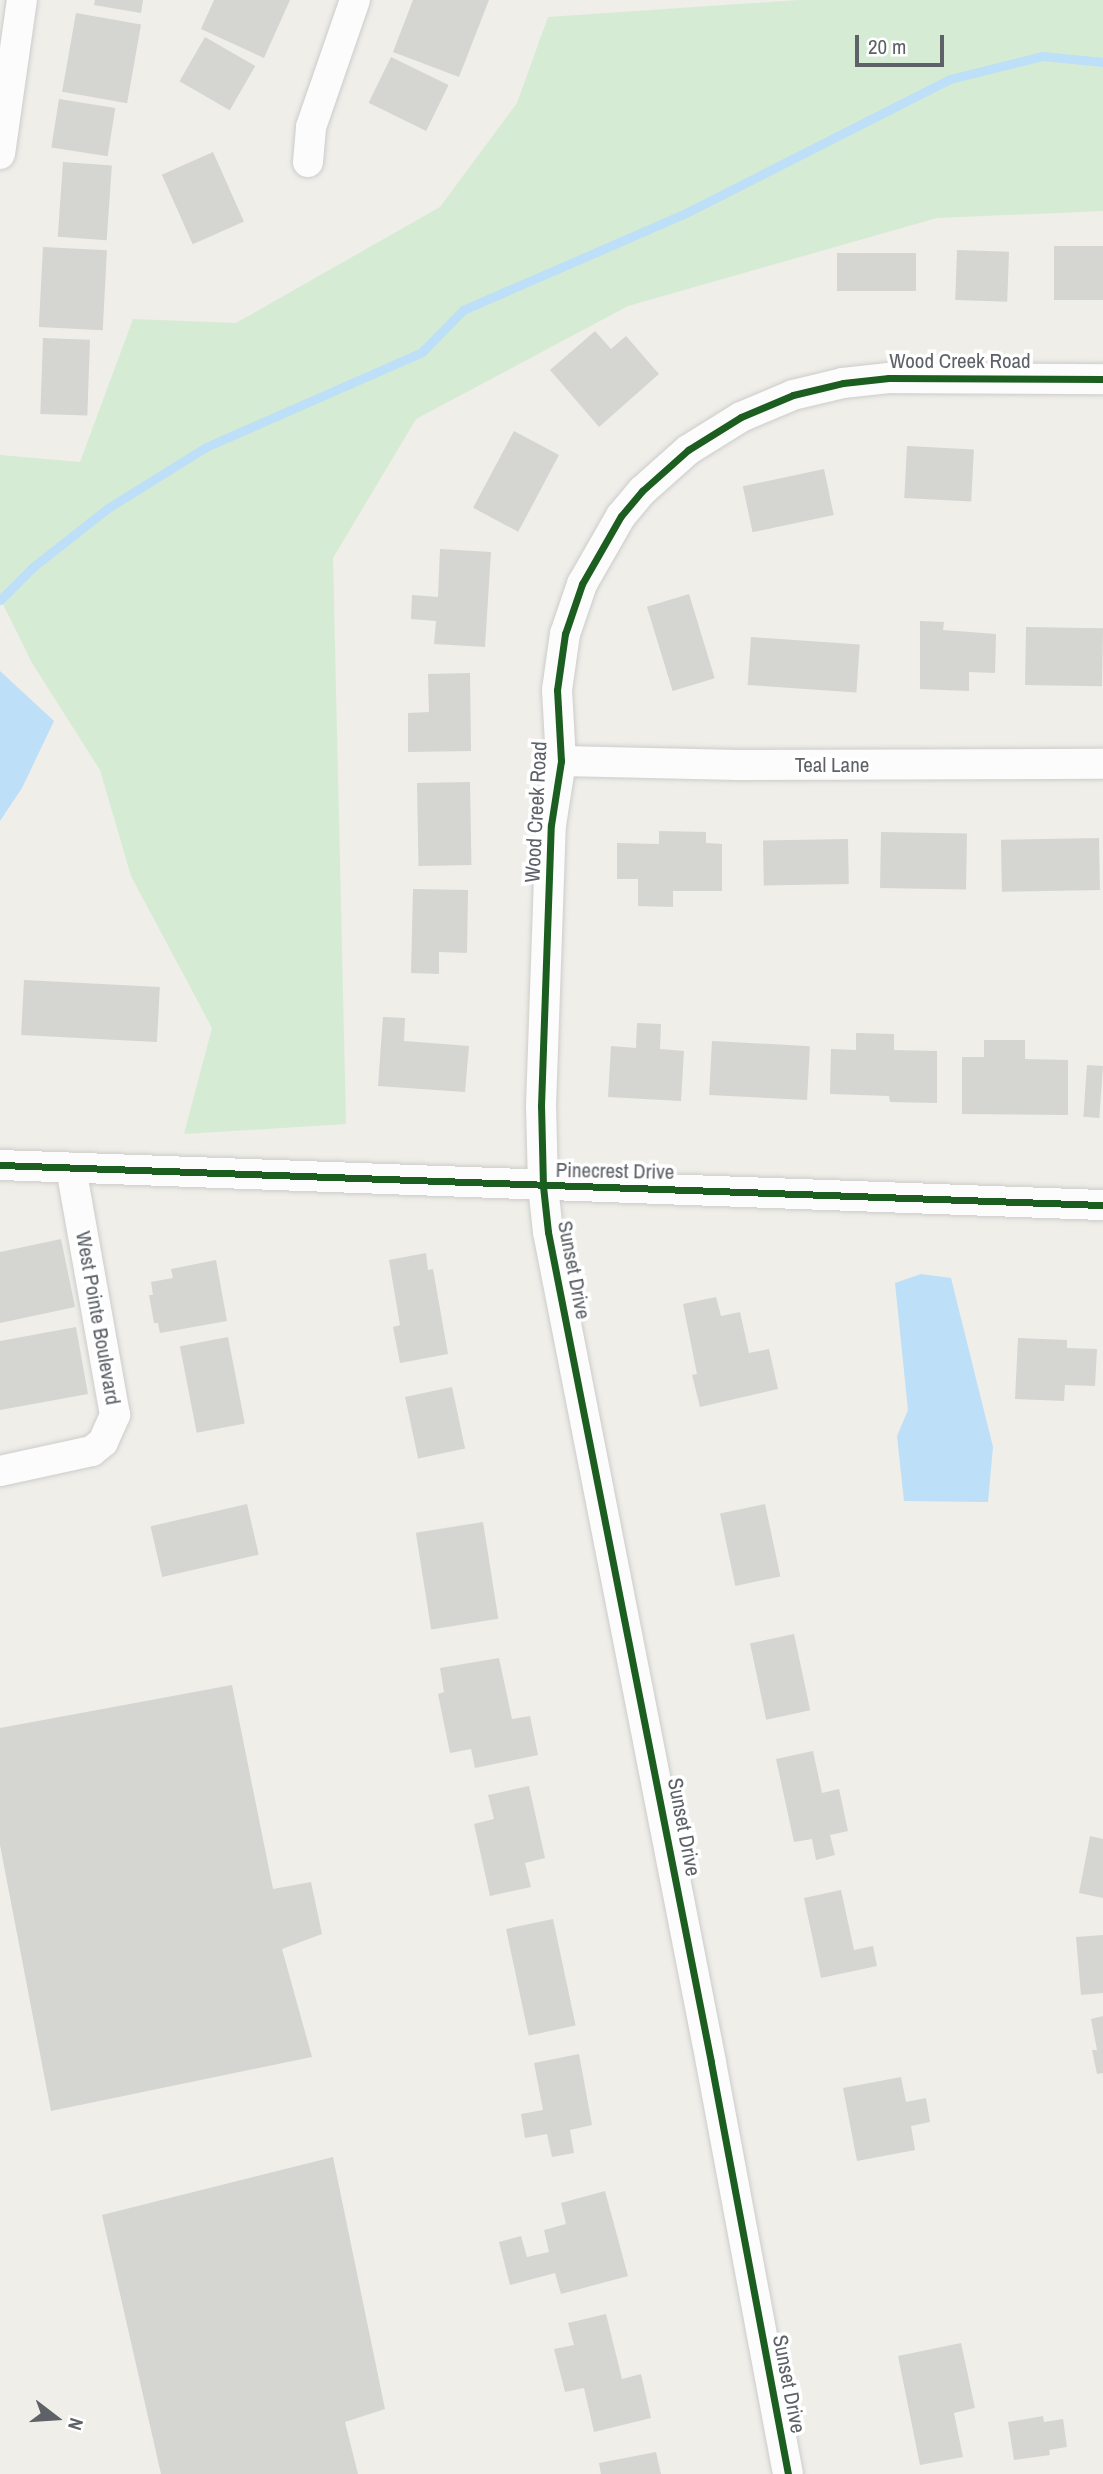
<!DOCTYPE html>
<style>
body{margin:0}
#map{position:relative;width:1103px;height:2474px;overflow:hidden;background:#efeee9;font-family:"Archivo Narrow",sans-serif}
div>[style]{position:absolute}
.green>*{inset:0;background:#d6ebd4}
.water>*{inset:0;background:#bddff8}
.stream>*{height:9px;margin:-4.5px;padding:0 4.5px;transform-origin:4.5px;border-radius:4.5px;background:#bddff8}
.building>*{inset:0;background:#d5d5d2;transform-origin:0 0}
.roads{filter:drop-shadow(0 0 2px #cccccb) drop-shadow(0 0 2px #cccccb)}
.minor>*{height:30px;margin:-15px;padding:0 15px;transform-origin:15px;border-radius:15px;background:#fdfcfc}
.cycleway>*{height:7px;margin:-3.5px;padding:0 3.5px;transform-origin:3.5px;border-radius:3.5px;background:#1b5e20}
span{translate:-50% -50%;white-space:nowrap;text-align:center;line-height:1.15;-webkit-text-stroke:7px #fff;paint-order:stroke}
.street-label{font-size:21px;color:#5e6268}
.north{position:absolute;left:21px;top:2383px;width:70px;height:70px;-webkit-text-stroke:5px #fff;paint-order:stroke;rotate:107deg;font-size:19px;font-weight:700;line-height:28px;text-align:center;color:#5e6268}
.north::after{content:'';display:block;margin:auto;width:24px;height:32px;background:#5e6268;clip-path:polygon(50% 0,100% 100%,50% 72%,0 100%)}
.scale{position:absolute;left:855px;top:35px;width:89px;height:32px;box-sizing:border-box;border:4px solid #5e6268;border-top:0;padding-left:9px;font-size:21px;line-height:24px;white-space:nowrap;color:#5e6268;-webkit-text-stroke:5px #fff;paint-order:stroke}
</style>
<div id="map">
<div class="green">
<div style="clip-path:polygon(799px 0,1103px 0,1103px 211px,937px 218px,628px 306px,416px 419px,333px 558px,346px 1124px,184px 1134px,212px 1028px,131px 876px,100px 770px,32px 663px,0 598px,0 455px,80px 462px,133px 319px,236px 323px,440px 207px,517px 103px,548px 17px)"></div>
</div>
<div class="water">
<div style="clip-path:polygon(0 671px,54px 721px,22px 788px,0 821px)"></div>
<div style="clip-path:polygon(921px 1274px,951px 1278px,993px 1447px,988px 1502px,904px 1501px,897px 1436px,908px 1410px,895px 1283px)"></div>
</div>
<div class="stream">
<div style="left:0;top:600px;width:47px;rotate:-45deg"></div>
<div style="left:33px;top:567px;width:95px;rotate:-38.2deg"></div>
<div style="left:108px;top:508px;width:115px;rotate:-31.9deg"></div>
<div style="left:206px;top:447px;width:236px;rotate:-23.7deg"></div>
<div style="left:422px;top:352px;width:59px;rotate:-45.7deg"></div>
<div style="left:463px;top:310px;width:239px;rotate:-23.5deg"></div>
<div style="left:682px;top:215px;width:301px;rotate:-26.9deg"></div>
<div style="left:950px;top:79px;width:95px;rotate:-14deg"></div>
<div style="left:1042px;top:56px;width:61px;rotate:5.6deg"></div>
</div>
<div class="building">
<div style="clip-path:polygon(95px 0,143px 0,141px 13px,94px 5px)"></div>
<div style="clip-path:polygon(214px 0,290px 0,264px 58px,201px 29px)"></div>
<div style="clip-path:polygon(413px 0,489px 0,459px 77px,393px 52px)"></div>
<div style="left:76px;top:13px;width:66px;height:80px;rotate:10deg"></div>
<div style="left:205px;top:37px;width:58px;height:51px;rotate:30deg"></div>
<div style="left:391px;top:57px;width:64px;height:51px;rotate:26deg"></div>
<div style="left:59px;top:99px;width:57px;height:49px;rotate:9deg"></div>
<div style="left:213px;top:152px;width:76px;height:56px;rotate:66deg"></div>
<div style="left:63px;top:162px;width:49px;height:75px;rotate:4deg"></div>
<div style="left:1103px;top:246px;width:54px;height:49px;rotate:90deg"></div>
<div style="left:43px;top:247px;width:64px;height:80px;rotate:3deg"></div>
<div style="left:957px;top:250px;width:52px;height:50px;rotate:2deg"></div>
<div style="left:916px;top:253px;width:38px;height:79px;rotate:90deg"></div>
<div style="clip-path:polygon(595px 331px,611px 349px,626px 336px,659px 374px,599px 427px,550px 370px)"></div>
<div style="left:43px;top:338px;width:47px;height:76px;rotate:2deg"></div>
<div style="left:514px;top:431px;width:51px;height:87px;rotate:28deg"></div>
<div style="left:907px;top:446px;width:67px;height:52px;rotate:3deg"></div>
<div style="left:824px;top:469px;width:47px;height:83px;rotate:78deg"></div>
<div style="clip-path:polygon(440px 549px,491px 552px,485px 647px,434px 644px,436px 621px,411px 619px,412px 595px,438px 597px)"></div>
<div style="left:689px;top:594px;width:88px;height:44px;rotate:73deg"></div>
<div style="clip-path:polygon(920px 621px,944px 622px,943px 630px,996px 634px,995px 673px,969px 672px,969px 691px,920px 689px)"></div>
<div style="left:1026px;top:627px;width:77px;height:58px;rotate:1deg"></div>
<div style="left:751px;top:637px;width:109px;height:48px;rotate:4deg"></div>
<div style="clip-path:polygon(470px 673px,471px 751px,408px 752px,408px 713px,429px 712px,428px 674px)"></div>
<div style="left:470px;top:782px;width:83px;height:53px;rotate:89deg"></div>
<div style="clip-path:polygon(659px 831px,706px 832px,706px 843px,722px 844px,722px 891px,673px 891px,673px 907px,638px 906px,638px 879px,617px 879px,617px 843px,659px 844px)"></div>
<div style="left:881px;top:832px;width:86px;height:56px;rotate:1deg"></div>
<div style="left:1099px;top:838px;width:52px;height:98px;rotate:89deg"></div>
<div style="left:848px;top:839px;width:45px;height:85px;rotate:89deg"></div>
<div style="clip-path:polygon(413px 889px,468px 890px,467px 953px,439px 952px,439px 974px,411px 973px)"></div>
<div style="left:24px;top:980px;width:136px;height:55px;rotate:3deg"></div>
<div style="clip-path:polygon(383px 1017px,405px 1018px,404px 1041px,469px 1046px,465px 1092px,378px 1086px)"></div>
<div style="clip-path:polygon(637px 1023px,661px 1024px,660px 1049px,684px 1051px,681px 1101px,608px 1097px,611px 1046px,636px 1048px)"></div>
<div style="clip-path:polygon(856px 1033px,894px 1034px,894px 1050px,937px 1051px,937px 1103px,890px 1102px,889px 1096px,830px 1094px,831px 1049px,856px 1050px)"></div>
<div style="clip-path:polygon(984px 1040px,1025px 1040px,1025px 1059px,1068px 1060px,1068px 1115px,962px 1114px,962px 1057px,984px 1057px)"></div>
<div style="left:712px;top:1041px;width:98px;height:54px;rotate:3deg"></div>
<div style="left:1087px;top:1065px;width:16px;height:52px;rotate:4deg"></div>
<div style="clip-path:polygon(61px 1239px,75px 1307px,0 1323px,0 1252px)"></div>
<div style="clip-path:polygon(426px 1253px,428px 1270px,433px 1269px,448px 1354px,400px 1363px,393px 1327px,400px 1325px,389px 1260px)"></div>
<div style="clip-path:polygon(216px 1260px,227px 1321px,160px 1333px,158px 1323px,154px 1323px,149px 1295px,153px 1295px,151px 1282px,173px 1278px,171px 1269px)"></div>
<div style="clip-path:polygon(716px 1297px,721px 1316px,740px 1312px,749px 1353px,769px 1349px,778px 1389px,700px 1407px,692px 1375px,697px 1374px,683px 1304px)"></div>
<div style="clip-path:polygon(76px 1327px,88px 1394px,0 1410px,0 1341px)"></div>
<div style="left:228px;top:1337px;width:88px;height:49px;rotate:79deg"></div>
<div style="clip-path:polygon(1018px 1338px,1067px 1340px,1067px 1348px,1097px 1349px,1095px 1386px,1065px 1385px,1064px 1401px,1015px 1399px)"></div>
<div style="left:452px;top:1387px;width:63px;height:48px;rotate:78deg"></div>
<div style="left:247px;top:1504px;width:52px;height:99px;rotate:77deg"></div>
<div style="left:765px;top:1504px;width:74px;height:46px;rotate:78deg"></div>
<div style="left:483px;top:1522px;width:98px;height:68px;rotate:81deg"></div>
<div style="left:794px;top:1634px;width:78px;height:45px;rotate:78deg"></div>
<div style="clip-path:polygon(499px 1658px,512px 1719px,530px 1716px,538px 1755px,475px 1768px,471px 1749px,450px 1753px,438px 1694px,444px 1692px,440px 1668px)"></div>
<div style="clip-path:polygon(232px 1685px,273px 1889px,311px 1882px,322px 1934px,282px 1949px,312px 2057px,51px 2111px,0 1845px,0 1728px)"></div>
<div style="clip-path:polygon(813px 1751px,822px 1793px,839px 1789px,848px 1831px,830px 1835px,835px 1855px,816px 1860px,812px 1839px,794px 1842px,776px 1759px)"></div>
<div style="clip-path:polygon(529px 1786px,545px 1858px,525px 1863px,531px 1887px,490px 1896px,474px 1824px,494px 1819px,488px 1795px)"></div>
<div style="clip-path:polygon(1090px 1836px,1103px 1839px,1103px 1898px,1079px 1893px)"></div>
<div style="clip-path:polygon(841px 1890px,854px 1950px,873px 1946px,877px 1966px,821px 1978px,804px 1898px)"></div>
<div style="left:553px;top:1919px;width:109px;height:48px;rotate:78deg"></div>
<div style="clip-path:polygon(1103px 1935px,1103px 1993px,1081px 1995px,1076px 1937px)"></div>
<div style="clip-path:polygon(1103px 2016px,1103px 2073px,1097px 2074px,1092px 2050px,1097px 2050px,1091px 2019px)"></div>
<div style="clip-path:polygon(579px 2054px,592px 2125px,570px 2130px,574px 2153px,552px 2157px,547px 2134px,525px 2138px,521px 2114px,543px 2110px,534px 2063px)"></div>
<div style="clip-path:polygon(901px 2077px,906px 2102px,926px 2098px,930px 2122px,911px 2126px,915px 2150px,857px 2161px,843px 2088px)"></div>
<div style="clip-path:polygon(333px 2157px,385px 2409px,345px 2422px,358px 2474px,161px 2474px,102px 2215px)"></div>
<div style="clip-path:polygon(605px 2191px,628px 2276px,561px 2294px,555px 2273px,510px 2285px,499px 2242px,521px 2236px,527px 2257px,549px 2252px,544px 2230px,566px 2224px,561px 2203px)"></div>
<div style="clip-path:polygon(606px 2314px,622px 2379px,641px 2374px,651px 2418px,594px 2432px,584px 2388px,565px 2392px,554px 2349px,574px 2345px,568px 2323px)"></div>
<div style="clip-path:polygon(961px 2343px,975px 2408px,954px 2413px,963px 2457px,920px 2465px,898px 2356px)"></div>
<div style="clip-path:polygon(1043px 2416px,1044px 2422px,1063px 2419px,1067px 2447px,1049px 2450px,1050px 2455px,1014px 2460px,1008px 2422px)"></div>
<div style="clip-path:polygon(656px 2452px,661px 2474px,601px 2474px,599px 2463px)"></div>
</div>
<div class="roads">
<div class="minor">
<div style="left:0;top:154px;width:156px;rotate:-81.9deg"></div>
<div style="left:308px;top:162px;width:35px;rotate:-85deg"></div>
<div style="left:311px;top:127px;width:134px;rotate:-70.9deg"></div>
<div style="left:561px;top:761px;width:177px;rotate:1.3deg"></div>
<div style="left:738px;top:765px;width:365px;rotate:-0.2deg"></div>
<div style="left:0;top:1165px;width:1104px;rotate:2.08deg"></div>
<div style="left:0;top:1471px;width:94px;rotate:-12.3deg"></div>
<div style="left:92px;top:1451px;width:14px;rotate:-39deg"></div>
<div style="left:103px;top:1442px;width:30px;rotate:-66deg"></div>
<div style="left:115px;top:1415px;width:251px;rotate:-100.1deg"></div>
<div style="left:788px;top:2474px;width:419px;rotate:-100.6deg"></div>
<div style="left:711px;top:2062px;width:846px;rotate:-101.11deg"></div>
<div style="left:548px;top:1232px;width:46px;rotate:-96.2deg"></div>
<div style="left:543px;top:1186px;width:80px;rotate:-91.4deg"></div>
<div style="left:541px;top:1106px;width:281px;rotate:-88deg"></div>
<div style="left:551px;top:825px;width:65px;rotate:-81.1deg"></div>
<div style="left:561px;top:761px;width:71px;rotate:-93.2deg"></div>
<div style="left:557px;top:690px;width:57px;rotate:-81.9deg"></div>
<div style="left:565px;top:634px;width:53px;rotate:-71.2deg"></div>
<div style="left:582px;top:584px;width:78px;rotate:-60.2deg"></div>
<div style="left:621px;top:516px;width:33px;rotate:-50deg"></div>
<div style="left:642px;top:491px;width:62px;rotate:-41.7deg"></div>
<div style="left:688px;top:450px;width:62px;rotate:-31.9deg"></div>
<div style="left:741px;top:417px;width:56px;rotate:-22.9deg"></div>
<div style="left:793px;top:395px;width:51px;rotate:-13.5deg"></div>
<div style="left:843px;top:383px;width:46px;rotate:-6.2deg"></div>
<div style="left:889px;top:378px;width:214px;rotate:0.3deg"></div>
</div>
</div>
<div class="cycleway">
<div style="left:0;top:1165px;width:1104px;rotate:2.08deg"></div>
<div style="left:788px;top:2474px;width:419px;rotate:-100.6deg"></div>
<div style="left:711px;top:2062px;width:846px;rotate:-101.11deg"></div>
<div style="left:548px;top:1232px;width:46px;rotate:-96.2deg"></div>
<div style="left:543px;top:1186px;width:80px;rotate:-91.4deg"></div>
<div style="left:541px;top:1106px;width:281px;rotate:-88deg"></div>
<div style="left:551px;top:825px;width:65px;rotate:-81.1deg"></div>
<div style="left:561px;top:761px;width:71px;rotate:-93.2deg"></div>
<div style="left:557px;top:690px;width:57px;rotate:-81.9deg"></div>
<div style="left:565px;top:634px;width:53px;rotate:-71.2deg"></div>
<div style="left:582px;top:584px;width:78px;rotate:-60.2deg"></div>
<div style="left:621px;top:516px;width:33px;rotate:-50deg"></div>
<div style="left:642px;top:491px;width:62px;rotate:-41.7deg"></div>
<div style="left:688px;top:450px;width:62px;rotate:-31.9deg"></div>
<div style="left:741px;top:417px;width:56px;rotate:-22.9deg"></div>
<div style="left:793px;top:395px;width:51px;rotate:-13.5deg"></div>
<div style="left:843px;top:383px;width:46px;rotate:-6.2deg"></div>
<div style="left:889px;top:378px;width:214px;rotate:0.3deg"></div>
</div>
<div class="street-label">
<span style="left:960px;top:361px">Wood Creek Road</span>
<span style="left:832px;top:765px">Teal Lane</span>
<span style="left:536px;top:812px;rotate:-87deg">Wood Creek Road</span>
<span style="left:615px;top:1171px;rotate:1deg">Pinecrest Drive</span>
<span style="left:574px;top:1270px;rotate:79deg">Sunset Drive</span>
<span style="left:98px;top:1318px;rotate:80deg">West Pointe Boulevard</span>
<span style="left:684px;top:1827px;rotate:79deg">Sunset Drive</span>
<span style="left:789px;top:2384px;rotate:79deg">Sunset Drive</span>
</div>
<div class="north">N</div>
<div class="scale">20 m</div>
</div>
